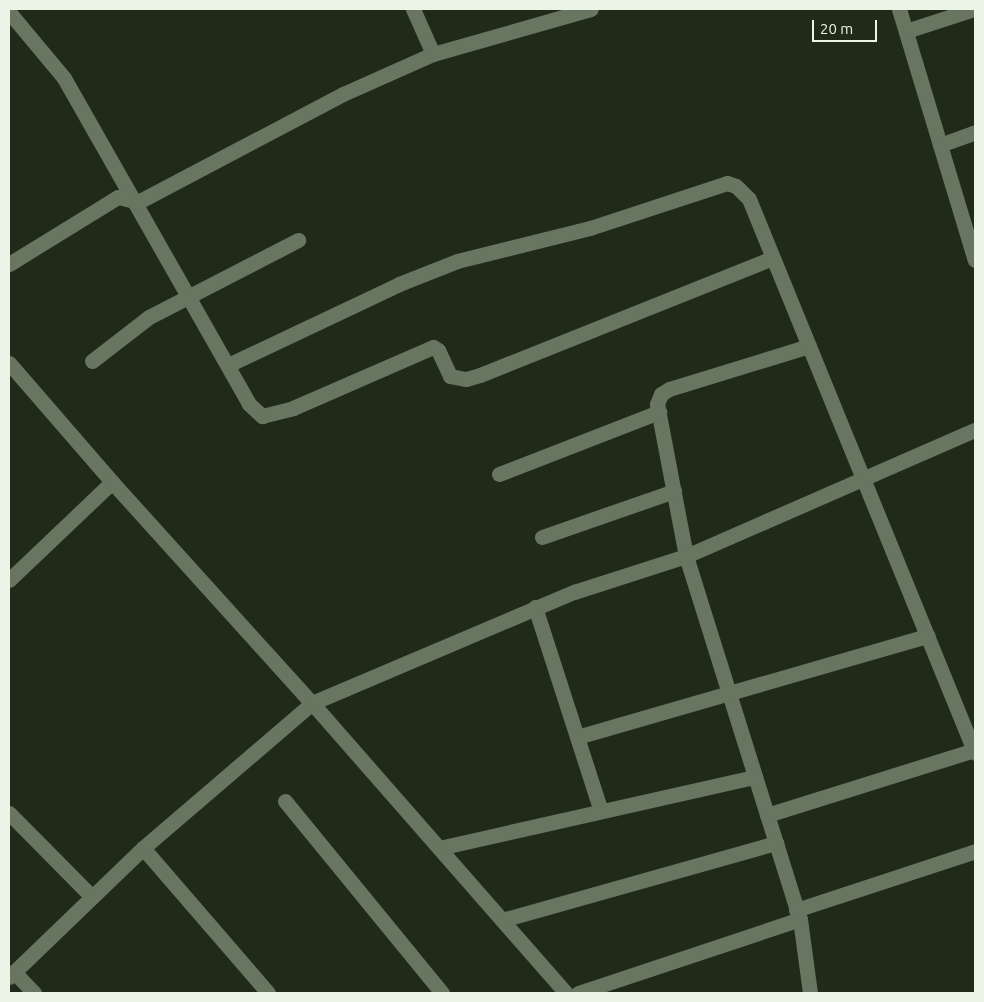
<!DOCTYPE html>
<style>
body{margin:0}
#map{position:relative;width:984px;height:1002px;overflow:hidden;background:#1f2a18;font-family:Ubuntu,sans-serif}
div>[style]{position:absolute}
.street>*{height:15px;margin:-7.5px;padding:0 7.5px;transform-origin:7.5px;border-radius:7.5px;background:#687560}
span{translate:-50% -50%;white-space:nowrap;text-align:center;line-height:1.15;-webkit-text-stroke:4px #1f2a18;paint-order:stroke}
.frame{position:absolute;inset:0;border:10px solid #ecf3e7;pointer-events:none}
.scale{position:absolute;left:812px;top:20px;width:65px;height:22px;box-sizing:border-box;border:2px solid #ecf3e7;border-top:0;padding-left:6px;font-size:15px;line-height:18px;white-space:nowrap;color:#ecf3e7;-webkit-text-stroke:4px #1f2a18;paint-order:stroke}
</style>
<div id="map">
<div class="street">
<div style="left:413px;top:9px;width:49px;rotate:66deg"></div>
<div style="left:899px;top:9px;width:262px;rotate:73.2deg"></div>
<div style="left:9px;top:12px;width:86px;rotate:50.2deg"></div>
<div style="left:64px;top:78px;width:375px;rotate:60.4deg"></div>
<div style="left:249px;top:404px;width:18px;rotate:43deg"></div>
<div style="left:262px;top:416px;width:32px;rotate:-14deg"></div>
<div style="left:293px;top:408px;width:153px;rotate:-23.5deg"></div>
<div style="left:433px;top:347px;width:6px;rotate:31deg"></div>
<div style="left:438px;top:350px;width:29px;rotate:65deg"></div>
<div style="left:450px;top:376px;width:16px;rotate:11deg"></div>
<div style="left:466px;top:379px;width:15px;rotate:-16deg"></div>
<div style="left:480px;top:375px;width:315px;rotate:-21.8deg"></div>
<div style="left:906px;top:31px;width:71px;rotate:-17.9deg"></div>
<div style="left:940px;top:145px;width:37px;rotate:-20deg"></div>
<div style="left:9px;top:264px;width:128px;rotate:-31.6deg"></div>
<div style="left:118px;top:197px;width:21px;rotate:14deg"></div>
<div style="left:138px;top:202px;width:232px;rotate:-27.8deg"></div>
<div style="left:343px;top:94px;width:98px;rotate:-24deg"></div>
<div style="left:433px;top:54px;width:164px;rotate:-15.9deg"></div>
<div style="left:809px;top:346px;width:146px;rotate:162.9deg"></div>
<div style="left:669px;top:389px;width:9px;rotate:148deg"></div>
<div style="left:661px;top:394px;width:11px;rotate:112deg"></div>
<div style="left:657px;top:404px;width:155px;rotate:79.2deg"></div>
<div style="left:686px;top:556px;width:380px;rotate:72.6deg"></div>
<div style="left:800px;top:919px;width:75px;rotate:82.3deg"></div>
<div style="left:92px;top:361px;width:72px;rotate:-37.7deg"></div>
<div style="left:149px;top:317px;width:168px;rotate:-27.3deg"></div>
<div style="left:9px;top:363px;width:157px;rotate:49.1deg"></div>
<div style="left:112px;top:482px;width:142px;rotate:136.4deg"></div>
<div style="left:228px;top:365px;width:189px;rotate:-25.3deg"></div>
<div style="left:399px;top:284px;width:62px;rotate:-21.6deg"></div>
<div style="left:457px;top:261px;width:137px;rotate:-13.9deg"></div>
<div style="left:590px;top:228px;width:144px;rotate:-18.2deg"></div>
<div style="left:727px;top:183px;width:9px;rotate:18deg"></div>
<div style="left:736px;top:186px;width:18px;rotate:45deg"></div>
<div style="left:749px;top:199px;width:598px;rotate:67.81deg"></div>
<div style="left:499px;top:474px;width:172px;rotate:-21.2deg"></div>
<div style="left:112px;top:482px;width:298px;rotate:47.9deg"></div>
<div style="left:312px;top:703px;width:386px;rotate:48.8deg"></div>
<div style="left:542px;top:537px;width:140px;rotate:-19.2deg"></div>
<div style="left:535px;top:607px;width:214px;rotate:72.1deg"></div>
<div style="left:577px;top:737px;width:365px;rotate:-16.1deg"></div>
<div style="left:285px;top:801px;width:248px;rotate:50.7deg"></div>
<div style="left:9px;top:813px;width:118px;rotate:45.3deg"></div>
<div style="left:767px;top:815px;width:217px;rotate:-17.4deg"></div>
<div style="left:143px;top:848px;width:191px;rotate:49.2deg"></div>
<div style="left:439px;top:848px;width:324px;rotate:-12.7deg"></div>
<div style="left:796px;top:910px;width:188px;rotate:-18.2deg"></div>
<div style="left:502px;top:920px;width:285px;rotate:-15.7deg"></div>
<div style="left:14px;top:972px;width:29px;rotate:46deg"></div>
<div style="left:9px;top:977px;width:186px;rotate:-43.9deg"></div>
<div style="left:143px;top:848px;width:223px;rotate:-40.6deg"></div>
<div style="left:312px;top:703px;width:285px;rotate:-23deg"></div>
<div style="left:574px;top:592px;width:118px;rotate:-17.8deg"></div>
<div style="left:686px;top:556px;width:315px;rotate:-23.6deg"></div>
<div style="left:578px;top:993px;width:234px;rotate:-18.4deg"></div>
</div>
<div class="frame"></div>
<div class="scale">20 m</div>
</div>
